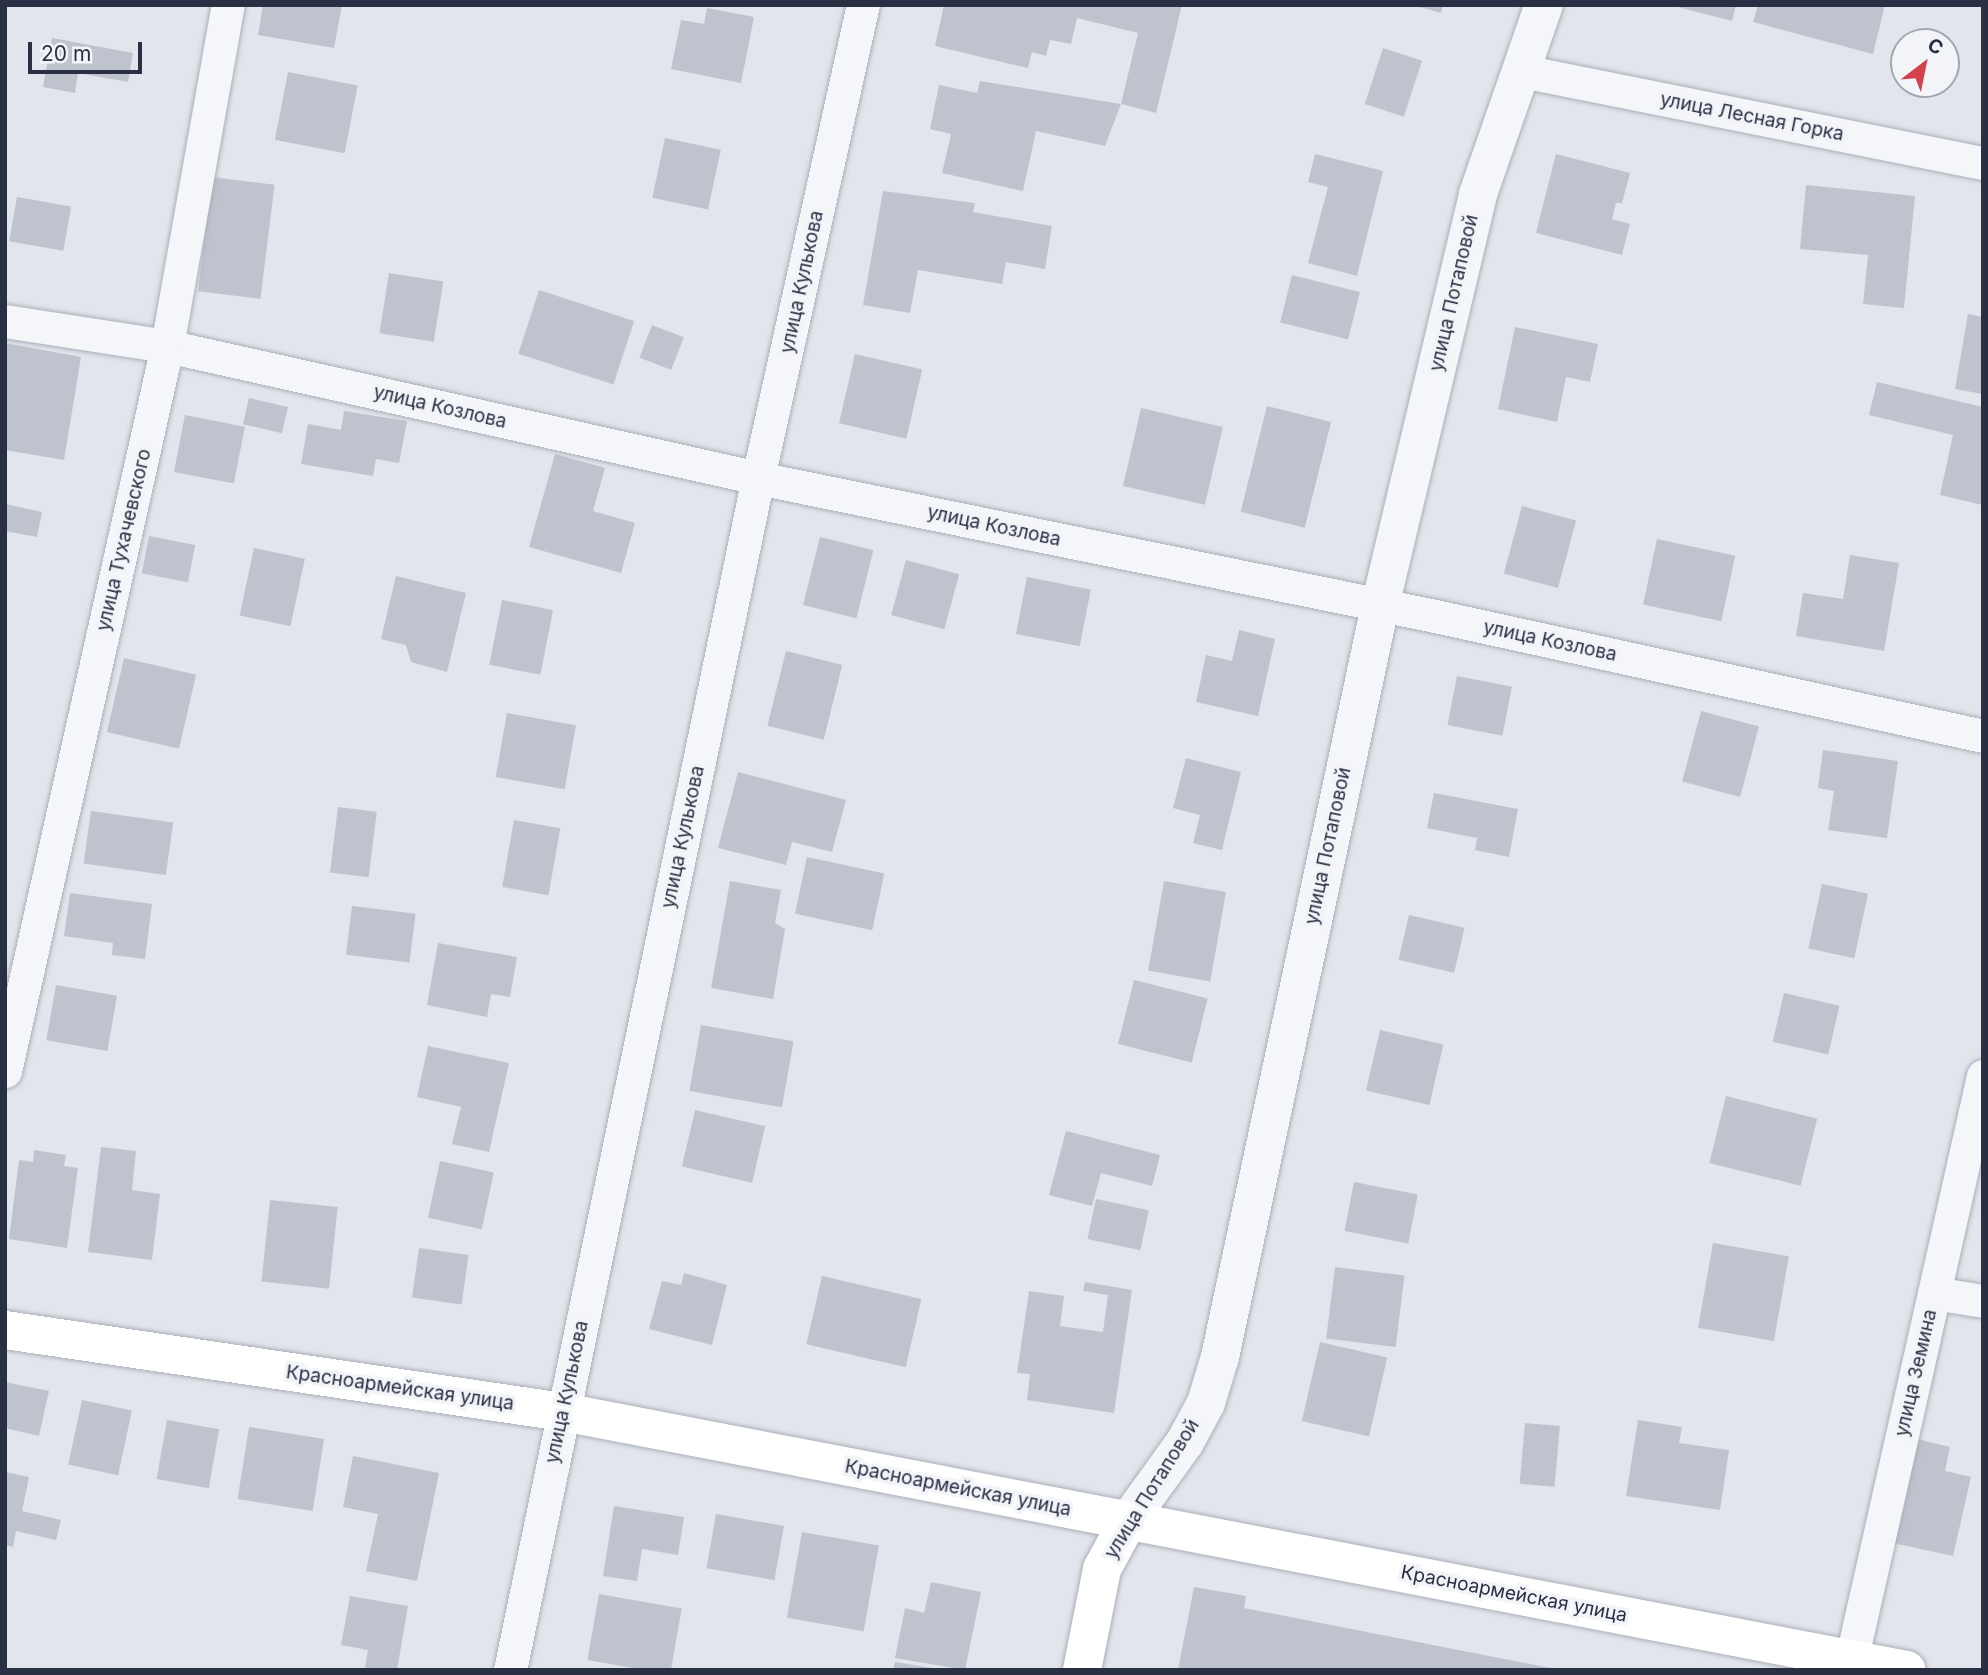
<!DOCTYPE html>
<meta charset="utf-8">
<style>
body{margin:0}
#map{position:relative;width:1988px;height:1675px;overflow:hidden;background:#e2e5eb;font-family:Inter,sans-serif}
div>[style]{position:absolute}
.building>*{inset:0;background:#bfc3ce;transform-origin:0 0}
.roads{filter:drop-shadow(0 0 2px #aaafb9) drop-shadow(0 0 2px #aaafb9)}
.minor>*{height:33px;margin:-16.5px;padding:0 16.5px;transform-origin:16.5px;border-radius:16.5px;background:#f5f6f9}
.tertiary>*{height:38px;margin:-19px;padding:0 19px;transform-origin:19px;border-radius:19px;background:#f5f6f9}
.secondary>*{height:38px;margin:-19px;padding:0 19px;transform-origin:19px;border-radius:19px;background:#fff}
span{translate:-50% -50%;white-space:nowrap;text-align:center;line-height:1.15;-webkit-text-stroke:7px #f2f4f8;paint-order:stroke}
.street-label{font-size:19px;color:#293044}
.frame{position:absolute;inset:0;border:7px solid #293044;pointer-events:none}
.north{position:absolute;left:1890px;top:28px;width:70px;height:70px;box-sizing:border-box;background:#f2f4f8;border:2px solid #a2a6b0;border-radius:50%;rotate:32deg;font-size:19px;font-weight:700;line-height:28px;text-align:center;color:#293044}
.north::after{content:'';display:block;margin:auto;width:24px;height:32px;background:#d5414a;clip-path:polygon(50% 0,100% 100%,50% 72%,0 100%)}
.scale{position:absolute;left:28px;top:42px;width:114px;height:32px;box-sizing:border-box;border:4px solid #293044;border-top:0;padding-left:9px;font-size:21px;line-height:24px;white-space:nowrap;color:#293044;-webkit-text-stroke:5px #f2f4f8;paint-order:stroke}
</style>
<div id="map">
<div class="building">
<div style="clip-path:polygon(263px 5px,342px 5px,334px 48px,258px 35px)"></div>
<div style="clip-path:polygon(944px 5px,1182px 5px,1156px 113px,1121px 104px,1138px 33px,1077px 18px,1071px 44px,1050px 40px,1046px 56px,1032px 52px,1028px 68px,935px 46px)"></div>
<div style="clip-path:polygon(1413px 5px,1443px 5px,1441px 13px)"></div>
<div style="clip-path:polygon(1670px 5px,1736px 5px,1732px 21px)"></div>
<div style="clip-path:polygon(1758px 5px,1885px 5px,1873px 54px,1753px 22px)"></div>
<div style="clip-path:polygon(707px 8px,754px 17px,741px 83px,671px 69px,681px 20px,704px 24px)"></div>
<div style="clip-path:polygon(52px 38px,133px 53px,128px 82px,78px 73px,75px 93px,43px 87px)"></div>
<div style="left:1383px;top:48px;width:41px;height:59px;rotate:18deg"></div>
<div style="left:288px;top:72px;width:71px;height:69px;rotate:11deg"></div>
<div style="clip-path:polygon(980px 81px,1121px 104px,1105px 146px,1036px 131px,1023px 191px,942px 173px,951px 134px,930px 129px,939px 85px,977px 93px)"></div>
<div style="left:665px;top:138px;width:57px;height:61px;rotate:12deg"></div>
<div style="clip-path:polygon(1315px 154px,1383px 171px,1357px 276px,1308px 263px,1328px 187px,1308px 182px)"></div>
<div style="clip-path:polygon(1556px 154px,1630px 173px,1622px 203px,1616px 203px,1612px 219px,1630px 224px,1622px 255px,1536px 233px)"></div>
<div style="left:212px;top:177px;width:63px;height:115px;rotate:7deg"></div>
<div style="clip-path:polygon(1806px 185px,1915px 196px,1904px 308px,1863px 304px,1868px 255px,1800px 249px)"></div>
<div style="clip-path:polygon(883px 191px,975px 203px,973px 212px,1052px 226px,1045px 269px,1006px 262px,1002px 284px,918px 270px,910px 313px,863px 305px)"></div>
<div style="left:17px;top:197px;width:55px;height:45px;rotate:10deg"></div>
<div style="left:389px;top:273px;width:55px;height:61px;rotate:9deg"></div>
<div style="left:1292px;top:275px;width:70px;height:49px;rotate:14deg"></div>
<div style="left:539px;top:290px;width:100px;height:67px;rotate:18deg"></div>
<div style="clip-path:polygon(1968px 314px,1983px 317px,1983px 394px,1955px 389px)"></div>
<div style="left:652px;top:325px;width:34px;height:35px;rotate:21deg"></div>
<div style="clip-path:polygon(1515px 327px,1598px 344px,1590px 382px,1566px 377px,1557px 422px,1498px 409px)"></div>
<div style="clip-path:polygon(5px 343px,81px 357px,64px 460px,5px 450px)"></div>
<div style="left:855px;top:354px;width:69px;height:71px;rotate:13deg"></div>
<div style="clip-path:polygon(1877px 382px,1983px 407px,1983px 505px,1940px 495px,1953px 435px,1869px 415px)"></div>
<div style="left:249px;top:398px;width:40px;height:27px;rotate:13deg"></div>
<div style="left:1267px;top:406px;width:66px;height:109px;rotate:14deg"></div>
<div style="left:1141px;top:408px;width:84px;height:80px;rotate:13deg"></div>
<div style="clip-path:polygon(344px 411px,407px 421px,399px 463px,376px 459px,373px 476px,301px 464px,308px 424px,341px 430px)"></div>
<div style="left:185px;top:415px;width:61px;height:58px;rotate:11deg"></div>
<div style="clip-path:polygon(555px 454px,605px 468px,593px 511px,635px 523px,621px 573px,529px 547px)"></div>
<div style="clip-path:polygon(5px 504px,42px 512px,37px 537px,5px 531px)"></div>
<div style="left:1522px;top:506px;width:56px;height:70px;rotate:15deg"></div>
<div style="left:149px;top:536px;width:47px;height:38px;rotate:11deg"></div>
<div style="left:820px;top:537px;width:55px;height:70px;rotate:14deg"></div>
<div style="left:1657px;top:539px;width:80px;height:67px;rotate:12deg"></div>
<div style="left:254px;top:548px;width:52px;height:69px;rotate:12deg"></div>
<div style="clip-path:polygon(1850px 555px,1899px 563px,1884px 651px,1796px 636px,1803px 593px,1843px 599px)"></div>
<div style="left:906px;top:560px;width:55px;height:57px;rotate:15deg"></div>
<div style="clip-path:polygon(396px 576px,466px 593px,447px 672px,411px 662px,406px 645px,381px 639px)"></div>
<div style="left:1027px;top:577px;width:65px;height:58px;rotate:11deg"></div>
<div style="left:502px;top:600px;width:52px;height:66px;rotate:11deg"></div>
<div style="clip-path:polygon(1239px 630px,1275px 639px,1258px 716px,1196px 702px,1206px 655px,1232px 661px)"></div>
<div style="left:786px;top:651px;width:58px;height:77px;rotate:14deg"></div>
<div style="left:124px;top:658px;width:74px;height:76px;rotate:13deg"></div>
<div style="left:1457px;top:676px;width:56px;height:50px;rotate:11deg"></div>
<div style="left:1701px;top:711px;width:60px;height:73px;rotate:15deg"></div>
<div style="left:507px;top:713px;width:70px;height:65px;rotate:10deg"></div>
<div style="clip-path:polygon(1823px 750px,1898px 761px,1887px 838px,1828px 830px,1834px 791px,1818px 788px)"></div>
<div style="clip-path:polygon(1186px 758px,1241px 772px,1222px 850px,1193px 843px,1200px 815px,1173px 808px)"></div>
<div style="clip-path:polygon(738px 772px,846px 800px,832px 852px,792px 842px,786px 865px,718px 848px)"></div>
<div style="clip-path:polygon(1434px 793px,1518px 809px,1509px 857px,1475px 850px,1477px 838px,1427px 828px)"></div>
<div style="left:338px;top:807px;width:39px;height:66px;rotate:7deg"></div>
<div style="left:91px;top:811px;width:83px;height:53px;rotate:8deg"></div>
<div style="left:514px;top:820px;width:47px;height:68px;rotate:10deg"></div>
<div style="left:807px;top:857px;width:79px;height:58px;rotate:12deg"></div>
<div style="clip-path:polygon(730px 881px,781px 890px,775px 923px,785px 929px,773px 999px,711px 988px)"></div>
<div style="left:1164px;top:881px;width:63px;height:91px;rotate:10deg"></div>
<div style="left:1822px;top:884px;width:47px;height:66px;rotate:12deg"></div>
<div style="clip-path:polygon(70px 893px,152px 904px,145px 959px,112px 955px,113px 943px,64px 936px)"></div>
<div style="left:352px;top:906px;width:64px;height:49px;rotate:7deg"></div>
<div style="left:1409px;top:915px;width:57px;height:46px;rotate:13deg"></div>
<div style="clip-path:polygon(438px 943px,517px 957px,510px 997px,491px 994px,487px 1017px,427px 1005px)"></div>
<div style="left:1134px;top:980px;width:76px;height:66px;rotate:14deg"></div>
<div style="left:56px;top:985px;width:62px;height:56px;rotate:10deg"></div>
<div style="left:1784px;top:993px;width:57px;height:50px;rotate:13deg"></div>
<div style="left:701px;top:1025px;width:94px;height:67px;rotate:10deg"></div>
<div style="left:1380px;top:1030px;width:65px;height:62px;rotate:13deg"></div>
<div style="clip-path:polygon(428px 1046px,509px 1063px,489px 1152px,452px 1144px,461px 1107px,417px 1097px)"></div>
<div style="left:1726px;top:1096px;width:94px;height:69px;rotate:14deg"></div>
<div style="left:695px;top:1110px;width:72px;height:58px;rotate:13deg"></div>
<div style="clip-path:polygon(1066px 1131px,1160px 1155px,1152px 1186px,1101px 1173px,1092px 1206px,1049px 1195px)"></div>
<div style="clip-path:polygon(101px 1147px,136px 1151px,132px 1190px,160px 1194px,152px 1260px,88px 1252px)"></div>
<div style="clip-path:polygon(34px 1150px,66px 1155px,64px 1166px,78px 1168px,67px 1248px,9px 1239px,19px 1160px,33px 1162px)"></div>
<div style="left:440px;top:1161px;width:55px;height:58px;rotate:12deg"></div>
<div style="left:1354px;top:1182px;width:65px;height:50px;rotate:11deg"></div>
<div style="left:1096px;top:1199px;width:54px;height:41px;rotate:12deg"></div>
<div style="left:270px;top:1200px;width:68px;height:82px;rotate:6deg"></div>
<div style="left:1713px;top:1243px;width:77px;height:86px;rotate:10deg"></div>
<div style="left:419px;top:1248px;width:50px;height:50px;rotate:8deg"></div>
<div style="left:1335px;top:1267px;width:70px;height:72px;rotate:7deg"></div>
<div style="clip-path:polygon(684px 1273px,727px 1285px,712px 1345px,649px 1329px,662px 1281px,681px 1285px)"></div>
<div style="left:822px;top:1276px;width:102px;height:70px;rotate:13deg"></div>
<div style="clip-path:polygon(1085px 1282px,1132px 1290px,1114px 1413px,1027px 1400px,1030px 1374px,1017px 1373px,1029px 1291px,1064px 1296px,1060px 1326px,1103px 1332px,1108px 1295px,1083px 1291px)"></div>
<div style="left:1320px;top:1342px;width:69px;height:81px;rotate:13deg"></div>
<div style="clip-path:polygon(5px 1382px,49px 1391px,39px 1436px,5px 1428px)"></div>
<div style="left:82px;top:1400px;width:51px;height:66px;rotate:12deg"></div>
<div style="left:167px;top:1420px;width:53px;height:60px;rotate:10deg"></div>
<div style="clip-path:polygon(1638px 1420px,1682px 1427px,1679px 1443px,1729px 1450px,1720px 1510px,1626px 1496px)"></div>
<div style="left:1525px;top:1423px;width:35px;height:61px;rotate:5deg"></div>
<div style="left:249px;top:1427px;width:76px;height:73px;rotate:9deg"></div>
<div style="clip-path:polygon(1917px 1439px,1950px 1447px,1945px 1471px,1971px 1477px,1953px 1556px,1893px 1543px)"></div>
<div style="clip-path:polygon(353px 1456px,439px 1473px,417px 1581px,366px 1571px,378px 1514px,343px 1507px)"></div>
<div style="clip-path:polygon(5px 1472px,29px 1477px,22px 1511px,61px 1520px,56px 1540px,16px 1531px,13px 1547px,5px 1545px)"></div>
<div style="clip-path:polygon(614px 1506px,684px 1517px,678px 1555px,642px 1549px,637px 1581px,603px 1576px)"></div>
<div style="left:716px;top:1514px;width:69px;height:55px;rotate:10deg"></div>
<div style="left:802px;top:1532px;width:78px;height:87px;rotate:10deg"></div>
<div style="clip-path:polygon(931px 1582px,981px 1592px,965px 1670px,895px 1658px,905px 1608px,924px 1613px)"></div>
<div style="clip-path:polygon(1194px 1587px,1246px 1596px,1244px 1608px,1561px 1670px,1178px 1670px)"></div>
<div style="left:599px;top:1594px;width:84px;height:67px;rotate:10deg"></div>
<div style="clip-path:polygon(350px 1596px,408px 1606px,397px 1670px,365px 1668px,368px 1650px,341px 1645px)"></div>
<div style="clip-path:polygon(895px 1662px,932px 1668px,932px 1670px,893px 1670px)"></div>
</div>
<div class="roads">
<div class="minor">
<div style="left:1522px;top:71px;width:470px;rotate:11.3deg"></div>
<div style="left:5px;top:321px;width:164px;rotate:8.8deg"></div>
<div style="left:167px;top:346px;width:606px;rotate:12.59deg"></div>
<div style="left:758px;top:478px;width:691px;rotate:11.52deg"></div>
<div style="left:1435px;top:616px;width:561px;rotate:12.35deg"></div>
<div style="left:5px;top:1071px;width:743px;rotate:-77.4deg"></div>
<div style="left:167px;top:346px;width:346px;rotate:-79.9deg"></div>
<div style="left:1934px;top:1293px;width:50px;rotate:9.3deg"></div>
<div style="left:510px;top:1670px;width:1218px;rotate:-78.25deg"></div>
<div style="left:758px;top:478px;width:485px;rotate:-77.5deg"></div>
<div style="left:1849px;top:1670px;width:609px;rotate:-77.29deg"></div>
</div>
<div class="tertiary">
<div style="left:1128px;top:1521px;width:97px;rotate:-54.2deg"></div>
<div style="left:1185px;top:1442px;width:44px;rotate:-61.7deg"></div>
<div style="left:1206px;top:1403px;width:48px;rotate:-73.1deg"></div>
<div style="left:1220px;top:1357px;width:768px;rotate:-77.97deg"></div>
<div style="left:1380px;top:606px;width:423px;rotate:-76.6deg"></div>
<div style="left:1478px;top:194px;width:200px;rotate:-70.8deg"></div>
</div>
<div class="secondary">
<div style="left:5px;top:1330px;width:564px;rotate:8.36deg"></div>
<div style="left:563px;top:1412px;width:1368px;rotate:10.87deg"></div>
<div style="left:1082px;top:1670px;width:103px;rotate:-78.8deg"></div>
<div style="left:1102px;top:1569px;width:55px;rotate:-61.6deg"></div>
</div>
</div>
<div class="street-label">
<span style="left:1752px;top:117px;rotate:11deg">улица Лесная Горка</span>
<span style="left:802px;top:282px;rotate:-78deg">улица Кулькова</span>
<span style="left:1454px;top:293px;rotate:-77deg">улица Потаповой</span>
<span style="left:440px;top:407px;rotate:13deg">улица Козлова</span>
<span style="left:994px;top:526px;rotate:12deg">улица Козлова</span>
<span style="left:124px;top:540px;rotate:-77deg">улица Тухачевского</span>
<span style="left:1550px;top:641px;rotate:12deg">улица Козлова</span>
<span style="left:683px;top:837px;rotate:-78deg">улица Кулькова</span>
<span style="left:1328px;top:846px;rotate:-78deg">улица Потаповой</span>
<span style="left:1916px;top:1373px;rotate:-77deg">улица Земина</span>
<span style="left:400px;top:1388px;rotate:8deg">Красноармейская улица</span>
<span style="left:567px;top:1392px;rotate:-78deg">улица Кулькова</span>
<span style="left:958px;top:1488px;rotate:11deg">Красноармейская улица</span>
<span style="left:1152px;top:1489px;rotate:-58deg">улица Потаповой</span>
<span style="left:1514px;top:1594px;rotate:11deg">Красноармейская улица</span>
</div>
<div class="frame"></div>
<div class="north">С</div>
<div class="scale">20 m</div>
</div>
